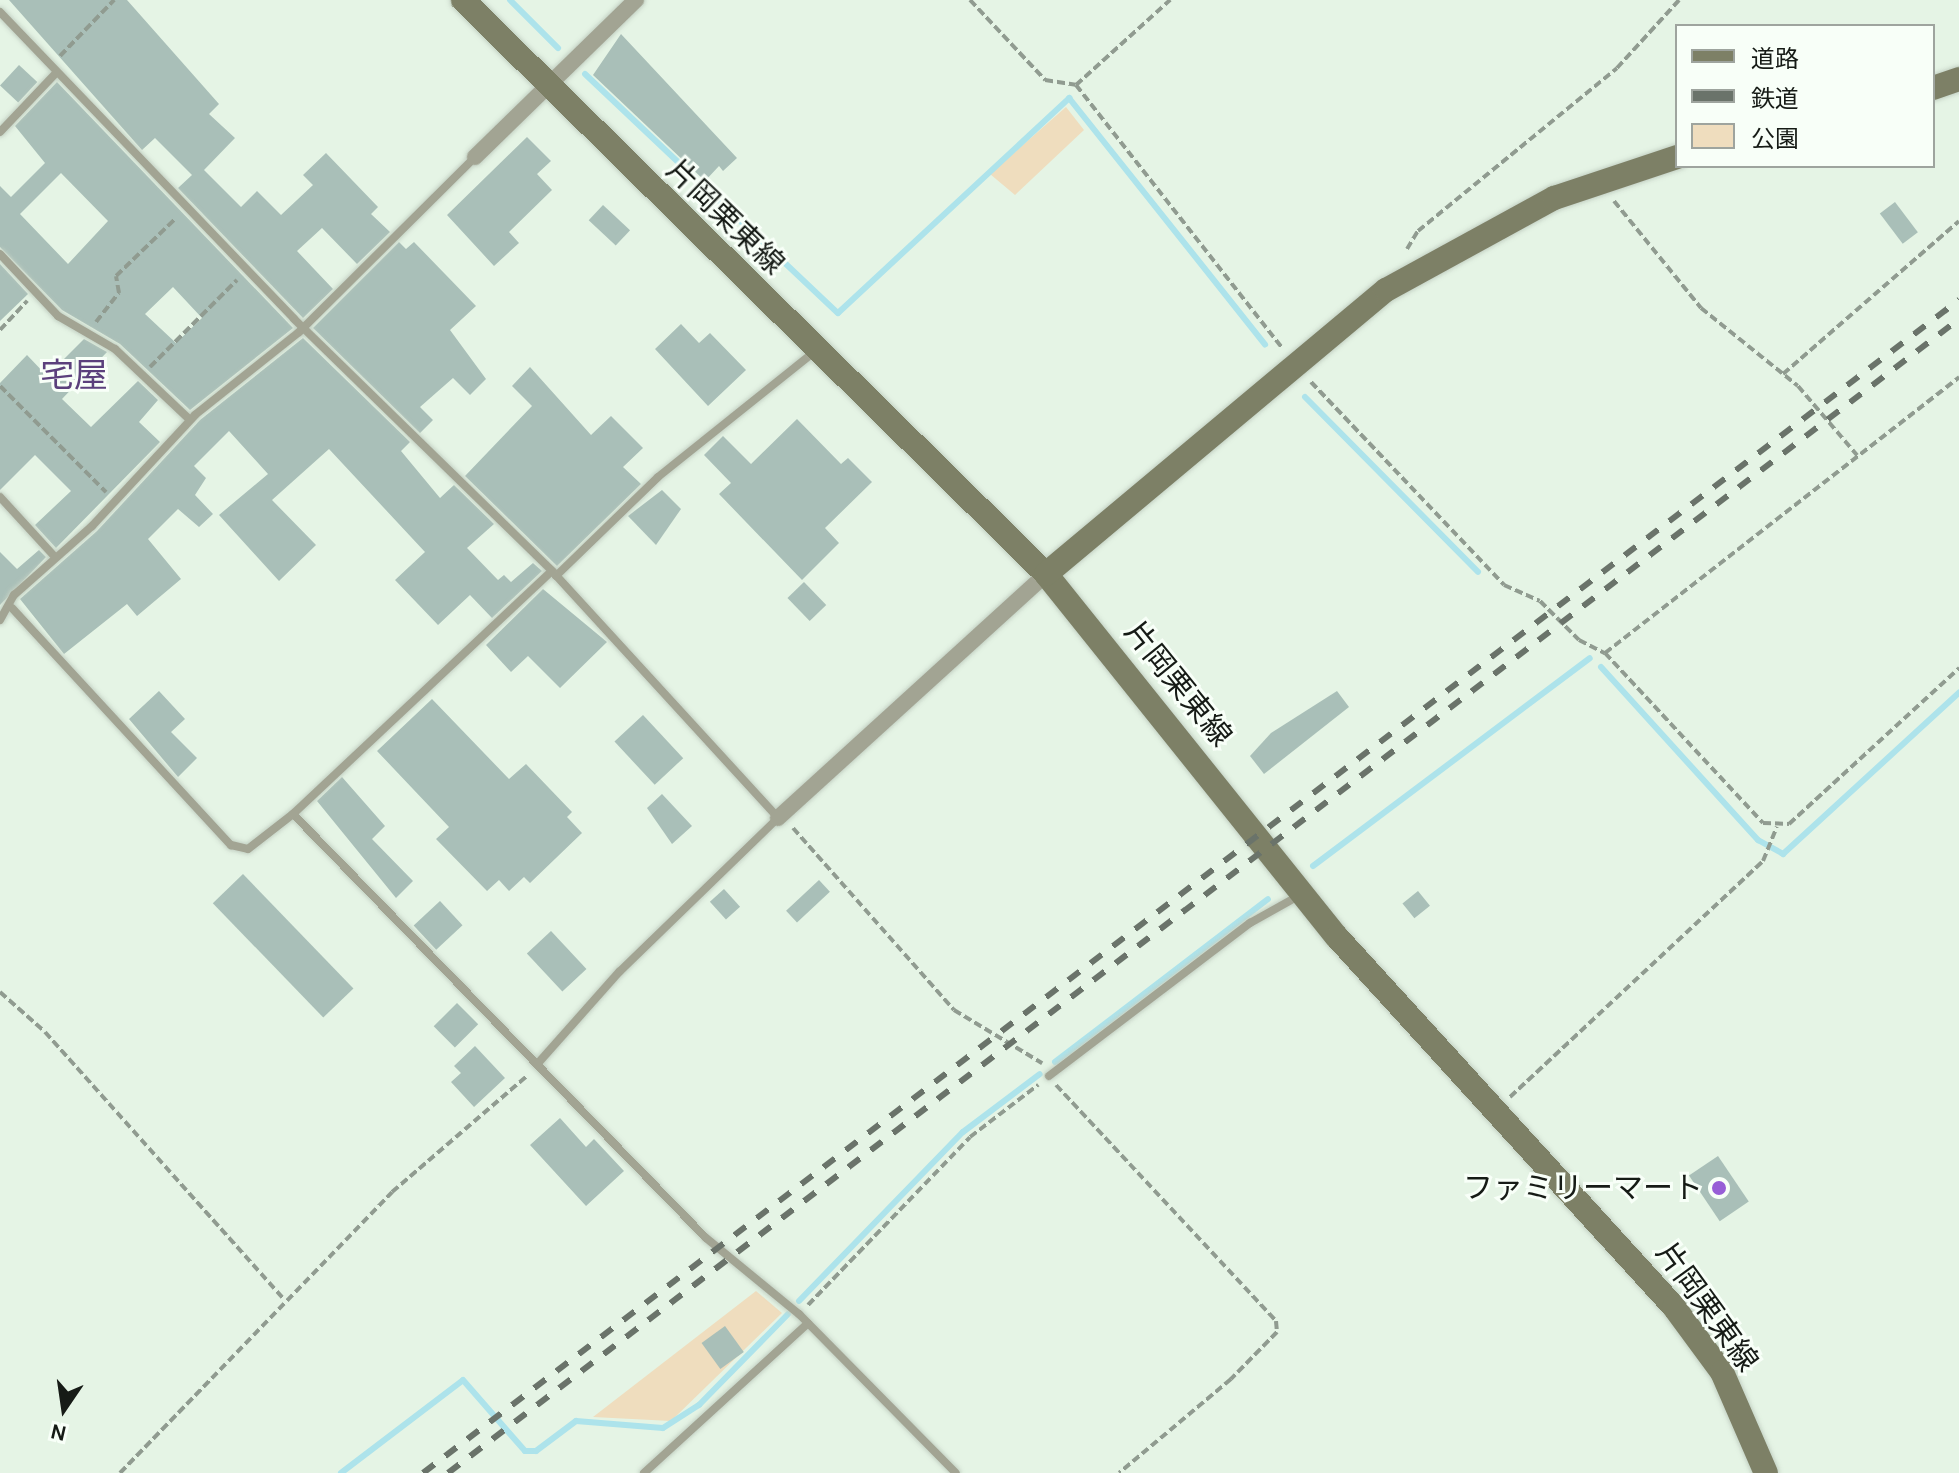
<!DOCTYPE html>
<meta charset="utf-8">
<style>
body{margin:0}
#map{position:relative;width:1959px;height:1473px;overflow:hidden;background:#e5f4e5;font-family:Karla,"Noto Sans JP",sans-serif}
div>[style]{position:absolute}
.green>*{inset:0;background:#efddbe}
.stream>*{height:6px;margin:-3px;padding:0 3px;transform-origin:3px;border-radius:3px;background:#ade3eb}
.building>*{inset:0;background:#a9bfb8;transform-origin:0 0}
.path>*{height:4px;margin-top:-2px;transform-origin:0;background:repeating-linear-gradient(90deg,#909b90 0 8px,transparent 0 12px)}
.roads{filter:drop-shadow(0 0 2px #c4d1c4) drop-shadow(0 0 2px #c4d1c4)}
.lane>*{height:8px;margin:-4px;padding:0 4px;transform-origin:4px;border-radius:4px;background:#a2a493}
.street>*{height:16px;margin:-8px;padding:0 8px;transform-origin:8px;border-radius:8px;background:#a2a493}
.secondary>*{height:24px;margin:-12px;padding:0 12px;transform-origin:12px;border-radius:12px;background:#7d8066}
.rail>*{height:6px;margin-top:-3px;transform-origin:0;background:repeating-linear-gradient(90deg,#6a736a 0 14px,transparent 0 28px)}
.dots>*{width:22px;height:22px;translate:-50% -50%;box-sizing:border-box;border:4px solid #f8fff8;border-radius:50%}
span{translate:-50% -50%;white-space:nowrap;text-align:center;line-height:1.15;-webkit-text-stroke:6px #f8fff8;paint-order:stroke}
.street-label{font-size:30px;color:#161b16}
.poi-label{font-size:30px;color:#161b16}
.right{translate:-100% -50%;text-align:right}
.quarter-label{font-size:34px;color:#5b407c}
.legend{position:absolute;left:1675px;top:24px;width:260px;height:144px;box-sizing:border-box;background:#f8fff8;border:2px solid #9ea49e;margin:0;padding:10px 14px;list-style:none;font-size:24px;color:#161b16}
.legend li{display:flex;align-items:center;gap:16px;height:40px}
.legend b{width:40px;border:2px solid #9ea49e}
.north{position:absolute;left:24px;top:1369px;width:80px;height:80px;-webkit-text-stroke:6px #f8fff8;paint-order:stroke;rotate:193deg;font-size:22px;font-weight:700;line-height:32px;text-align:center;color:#161b16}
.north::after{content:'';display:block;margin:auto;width:28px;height:36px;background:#161b16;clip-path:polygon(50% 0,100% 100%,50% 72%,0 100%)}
</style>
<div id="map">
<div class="green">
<div style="clip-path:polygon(1066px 107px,1084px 130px,1015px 195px,990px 174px)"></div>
<div style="clip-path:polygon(756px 1291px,782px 1313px,671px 1421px,593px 1417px)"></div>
</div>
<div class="stream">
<div style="left:510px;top:0;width:68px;rotate:45deg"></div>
<div style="left:585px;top:74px;width:348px;rotate:43.4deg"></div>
<div style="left:838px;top:313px;width:316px;rotate:-42.9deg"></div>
<div style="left:1069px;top:98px;width:315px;rotate:51.5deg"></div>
<div style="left:1305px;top:397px;width:246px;rotate:45.3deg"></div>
<div style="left:1601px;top:667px;width:234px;rotate:47.8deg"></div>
<div style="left:1758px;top:840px;width:29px;rotate:29deg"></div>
<div style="left:1783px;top:854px;width:239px;rotate:-42.5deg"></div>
<div style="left:1313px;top:866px;width:346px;rotate:-36.9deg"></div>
<div style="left:1055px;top:1062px;width:268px;rotate:-37.4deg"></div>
<div style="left:799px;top:1301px;width:235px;rotate:-45.9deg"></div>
<div style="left:963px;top:1132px;width:96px;rotate:-37deg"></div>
<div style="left:341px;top:1473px;width:153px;rotate:-37.3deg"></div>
<div style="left:463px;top:1380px;width:94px;rotate:48.9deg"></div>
<div style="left:525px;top:1451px;width:11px"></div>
<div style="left:536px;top:1451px;width:50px;rotate:-36.9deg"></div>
<div style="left:576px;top:1421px;width:87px;rotate:4.6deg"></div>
<div style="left:663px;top:1428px;width:43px;rotate:-32.6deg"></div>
<div style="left:699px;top:1405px;width:127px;rotate:-45.6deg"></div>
</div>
<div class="building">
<div style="clip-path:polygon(9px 0,127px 0,219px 104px,209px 114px,235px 138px,204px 170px,241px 207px,257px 191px,281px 215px,313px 185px,303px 175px,326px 153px,378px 207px,371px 214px,390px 232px,357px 264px,322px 228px,297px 251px,333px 289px,303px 318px,178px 188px,192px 175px,155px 138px,142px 150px)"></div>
<div style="clip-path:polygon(621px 34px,737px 158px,723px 171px,719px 166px,705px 181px,593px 75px)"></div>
<div style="left:19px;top:65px;width:25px;height:28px;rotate:43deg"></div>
<div style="clip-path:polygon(evenodd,57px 82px,293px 328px,190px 410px,120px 344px,62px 310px,0 247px,0 186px,11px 197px,45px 163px,15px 126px,57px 82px,61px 173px,108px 221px,68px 264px,20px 214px,61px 173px,57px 82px,173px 287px,202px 318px,176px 343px,145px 314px,173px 287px)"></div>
<div style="clip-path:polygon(527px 137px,551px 161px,537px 174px,552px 190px,509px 232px,519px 243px,494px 266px,447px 215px)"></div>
<div style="left:1895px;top:202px;width:38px;height:19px;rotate:53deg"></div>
<div style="left:603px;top:205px;width:37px;height:21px;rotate:43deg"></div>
<div style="clip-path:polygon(399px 242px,406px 249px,414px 242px,476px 306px,450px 330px,486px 379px,470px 395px,453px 378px,420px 407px,433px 420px,420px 433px,313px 328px)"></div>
<div style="clip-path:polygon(0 264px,28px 294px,0 321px)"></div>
<div style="clip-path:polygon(681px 324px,699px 343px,710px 333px,746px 370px,708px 406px,655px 349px)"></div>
<div style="clip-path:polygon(303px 338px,410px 442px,401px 451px,440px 498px,454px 485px,494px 524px,467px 548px,498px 580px,504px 575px,511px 582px,533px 563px,542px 571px,492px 618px,470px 595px,438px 625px,395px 580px,425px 552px,329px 449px,272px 500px,316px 545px,279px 581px,219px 515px,268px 474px,229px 431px,194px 466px,206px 478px,195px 495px,213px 514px,199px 527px,178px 509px,148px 539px,181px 579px,137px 616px,127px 604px,64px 654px,20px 599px,97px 531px,200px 420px)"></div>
<div style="clip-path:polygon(84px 339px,107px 352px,62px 399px,91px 427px,138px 381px,158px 400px,139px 422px,160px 442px,56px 548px,35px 525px,71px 491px,35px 455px,0 490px,0 383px,27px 355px,47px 376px)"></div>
<div style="clip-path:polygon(530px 367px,591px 435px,611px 416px,643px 448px,623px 467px,641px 484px,557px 566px,465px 476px,532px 406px,512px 386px)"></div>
<div style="clip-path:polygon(797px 419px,841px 464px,848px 458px,872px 482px,825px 528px,839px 543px,802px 580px,719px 494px,731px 483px,704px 455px,723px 436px,751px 464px)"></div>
<div style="clip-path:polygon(662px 490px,681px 509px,656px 545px,628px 516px)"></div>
<div style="clip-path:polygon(39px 550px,46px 557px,0 605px,0 552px,17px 569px)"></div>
<div style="left:804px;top:582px;width:32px;height:23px;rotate:46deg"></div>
<div style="clip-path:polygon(543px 589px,607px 642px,560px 688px,528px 656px,511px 672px,486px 645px)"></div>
<div style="clip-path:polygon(159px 691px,185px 719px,171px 732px,197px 758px,178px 777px,129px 719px)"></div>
<div style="clip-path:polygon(1337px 691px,1349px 707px,1264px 774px,1250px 756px,1271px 733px)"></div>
<div style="clip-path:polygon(432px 699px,509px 779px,526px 764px,572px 812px,567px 817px,582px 833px,530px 883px,524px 877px,509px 891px,499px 880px,487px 891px,436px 839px,449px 827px,377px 751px)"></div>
<div style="left:643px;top:715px;width:59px;height:39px;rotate:47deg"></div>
<div style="clip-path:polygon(342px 777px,385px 826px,372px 839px,413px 881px,396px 898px,317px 801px)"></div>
<div style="clip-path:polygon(662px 794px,692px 826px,672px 844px,647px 808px)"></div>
<div style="left:243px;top:874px;width:159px;height:42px;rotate:46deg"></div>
<div style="left:819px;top:880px;width:16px;height:45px;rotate:47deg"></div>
<div style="left:724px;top:889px;width:24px;height:19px;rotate:48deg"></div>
<div style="left:1418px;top:891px;width:19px;height:20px;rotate:51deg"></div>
<div style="left:440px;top:901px;width:33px;height:36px;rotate:47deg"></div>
<div style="left:551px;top:931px;width:52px;height:33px;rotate:47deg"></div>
<div style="left:457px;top:1003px;width:30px;height:33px;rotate:45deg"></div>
<div style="clip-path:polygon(475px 1046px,505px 1078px,474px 1107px,451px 1082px,461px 1073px,454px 1066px)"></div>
<div style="clip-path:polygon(560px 1118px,586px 1147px,594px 1139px,624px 1171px,586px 1206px,530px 1145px)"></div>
<div style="left:1718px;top:1156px;width:55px;height:35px;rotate:56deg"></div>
<div style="left:725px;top:1326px;width:32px;height:29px;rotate:54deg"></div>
</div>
<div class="path">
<div style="left:970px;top:0;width:110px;rotate:46.8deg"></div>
<div style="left:1045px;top:80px;width:31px;rotate:9deg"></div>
<div style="left:1076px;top:85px;width:334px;rotate:51.9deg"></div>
<div style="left:60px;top:56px;width:78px;rotate:-46deg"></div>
<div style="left:1076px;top:85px;width:127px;rotate:-42.1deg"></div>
<div style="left:1614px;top:201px;width:138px;rotate:50.9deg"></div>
<div style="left:1701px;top:308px;width:124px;rotate:38.8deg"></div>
<div style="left:1798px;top:386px;width:91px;rotate:49.5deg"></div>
<div style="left:1407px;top:249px;width:21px;rotate:-59deg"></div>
<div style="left:1418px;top:231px;width:257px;rotate:-39.3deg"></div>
<div style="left:1617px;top:68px;width:92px;rotate:-47.6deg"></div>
<div style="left:96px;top:322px;width:37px;rotate:-52deg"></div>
<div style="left:119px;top:293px;width:17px;rotate:-100deg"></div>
<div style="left:116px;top:276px;width:83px;rotate:-44deg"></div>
<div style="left:0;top:330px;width:40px;rotate:-47deg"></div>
<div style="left:150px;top:367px;width:123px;rotate:-45deg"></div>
<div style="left:1783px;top:374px;width:233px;rotate:-41deg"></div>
<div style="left:1311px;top:382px;width:280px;rotate:46.4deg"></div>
<div style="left:1504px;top:585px;width:39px;rotate:24deg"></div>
<div style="left:1540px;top:601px;width:55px;rotate:45deg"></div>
<div style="left:1579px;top:640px;width:29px;rotate:27deg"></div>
<div style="left:1605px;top:653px;width:232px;rotate:47.1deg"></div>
<div style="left:1763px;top:823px;width:26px;rotate:2deg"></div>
<div style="left:1789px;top:824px;width:231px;rotate:-42.5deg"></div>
<div style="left:0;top:386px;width:150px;rotate:45deg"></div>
<div style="left:1605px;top:653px;width:449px;rotate:-37.9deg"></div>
<div style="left:793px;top:828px;width:243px;rotate:48.5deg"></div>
<div style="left:954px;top:1010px;width:103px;rotate:31.1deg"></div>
<div style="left:0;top:992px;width:60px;rotate:41.6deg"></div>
<div style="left:45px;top:1032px;width:357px;rotate:48.2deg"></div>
<div style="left:1056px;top:1085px;width:323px;rotate:47deg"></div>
<div style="left:1276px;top:1321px;width:11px;rotate:85deg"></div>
<div style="left:1277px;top:1332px;width:66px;rotate:134.4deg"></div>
<div style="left:1231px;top:1379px;width:146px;rotate:140deg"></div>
<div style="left:1510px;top:1097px;width:346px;rotate:-43deg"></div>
<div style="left:1763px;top:861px;width:37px;rotate:-68deg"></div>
<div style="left:808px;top:1305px;width:233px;rotate:-46deg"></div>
<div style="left:970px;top:1137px;width:86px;rotate:-37.4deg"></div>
<div style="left:120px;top:1473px;width:391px;rotate:-45.9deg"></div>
<div style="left:392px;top:1192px;width:178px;rotate:-40.7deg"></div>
</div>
<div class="roads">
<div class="lane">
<div style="left:0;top:12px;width:425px;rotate:46.2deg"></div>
<div style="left:294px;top:319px;width:361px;rotate:44.3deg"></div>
<div style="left:552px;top:571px;width:335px;rotate:47.5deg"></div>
<div style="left:778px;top:818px;width:221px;rotate:135.9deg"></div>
<div style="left:619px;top:972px;width:120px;rotate:131.6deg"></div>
<div style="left:0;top:132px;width:81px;rotate:-46.5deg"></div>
<div style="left:0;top:254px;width:85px;rotate:46.9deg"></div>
<div style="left:58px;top:316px;width:66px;rotate:30.1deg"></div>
<div style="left:115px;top:349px;width:103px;rotate:43.4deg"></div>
<div style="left:0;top:497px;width:81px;rotate:47.5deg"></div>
<div style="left:556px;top:576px;width:142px;rotate:-44.1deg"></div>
<div style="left:658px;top:477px;width:201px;rotate:-38.7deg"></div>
<div style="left:12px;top:608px;width:323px;rotate:47.3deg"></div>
<div style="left:231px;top:845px;width:17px;rotate:13deg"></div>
<div style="left:248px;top:849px;width:57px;rotate:-37.9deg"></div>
<div style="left:293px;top:814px;width:592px;rotate:45.75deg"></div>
<div style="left:706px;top:1238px;width:120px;rotate:39.3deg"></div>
<div style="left:799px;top:1314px;width:223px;rotate:45.4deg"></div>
<div style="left:0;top:620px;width:29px;rotate:-61deg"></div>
<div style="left:14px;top:595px;width:104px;rotate:-41.5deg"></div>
<div style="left:92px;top:526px;width:151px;rotate:-47.1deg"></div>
<div style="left:195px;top:415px;width:133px;rotate:-38.6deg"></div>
<div style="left:299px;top:332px;width:248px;rotate:-44.8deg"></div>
<div style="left:293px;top:814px;width:355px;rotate:-43.2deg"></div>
<div style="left:1049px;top:1076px;width:253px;rotate:-37.3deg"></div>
<div style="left:1250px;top:923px;width:57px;rotate:-29.2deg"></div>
<div style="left:644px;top:1473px;width:222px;rotate:-42.4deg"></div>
</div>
<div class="street">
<div style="left:475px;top:157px;width:225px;rotate:-44.3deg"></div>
<div style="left:778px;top:818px;width:362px;rotate:-42.3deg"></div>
</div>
<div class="secondary">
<div style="left:463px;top:0;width:818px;rotate:44.55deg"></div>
<div style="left:1046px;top:574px;width:465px;rotate:51.3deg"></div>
<div style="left:1337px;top:937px;width:500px;rotate:47.67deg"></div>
<div style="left:1674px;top:1307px;width:81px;rotate:53.6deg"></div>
<div style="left:1722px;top:1372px;width:110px;rotate:66.5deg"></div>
<div style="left:1933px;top:88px;width:28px;rotate:-19deg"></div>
<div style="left:1046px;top:574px;width:443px;rotate:-39.9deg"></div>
<div style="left:1386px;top:290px;width:192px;rotate:-28.7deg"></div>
<div style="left:1554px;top:198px;width:130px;rotate:-18.4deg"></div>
</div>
</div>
<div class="rail">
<div style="left:423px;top:1473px;width:1933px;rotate:-37.37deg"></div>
<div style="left:448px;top:1473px;width:1901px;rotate:-37.37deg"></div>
</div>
<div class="dots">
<div style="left:1719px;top:1188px;background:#975ed6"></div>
</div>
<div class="street-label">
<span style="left:725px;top:217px;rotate:44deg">片岡栗東線</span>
<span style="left:1178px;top:684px;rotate:51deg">片岡栗東線</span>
<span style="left:1707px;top:1307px;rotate:54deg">片岡栗東線</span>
</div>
<div class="poi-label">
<span class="right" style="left:1703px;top:1188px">ファミリーマート</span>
</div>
<div class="quarter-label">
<span style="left:74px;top:377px">宅屋</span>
</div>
<ul class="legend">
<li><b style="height:10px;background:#7d8066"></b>道路</li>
<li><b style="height:10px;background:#6a736a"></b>鉄道</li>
<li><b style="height:22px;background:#efddbe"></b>公園</li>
</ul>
<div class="north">N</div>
</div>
